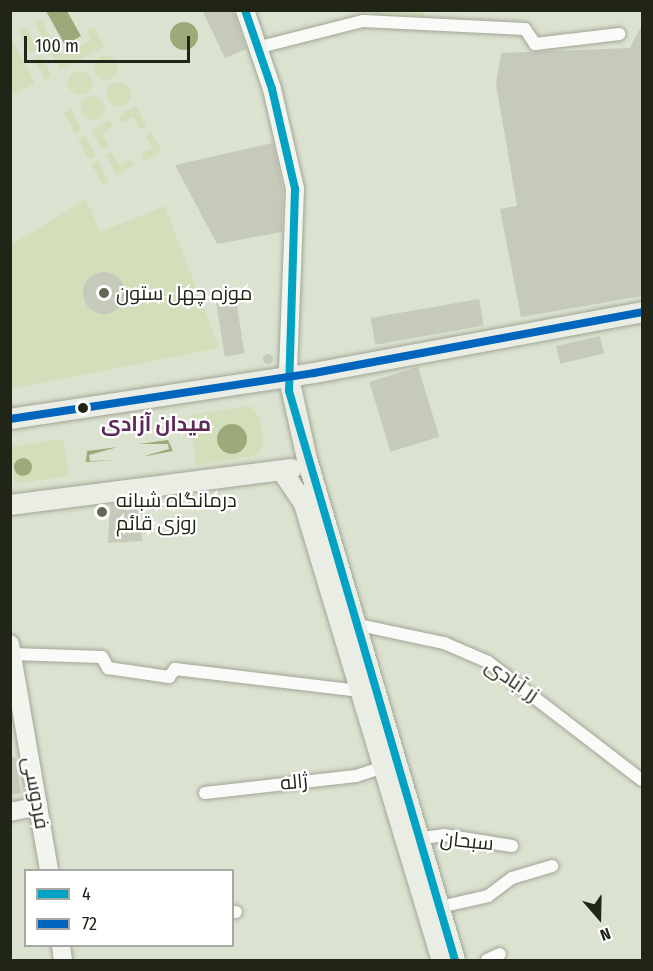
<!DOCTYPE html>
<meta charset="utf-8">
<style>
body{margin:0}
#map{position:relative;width:653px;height:971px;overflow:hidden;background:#dce2d0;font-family:"Fira Sans Condensed",Cairo,sans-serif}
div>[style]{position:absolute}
.green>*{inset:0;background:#d3debb;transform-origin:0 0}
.round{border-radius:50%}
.water>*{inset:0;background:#9ca978}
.building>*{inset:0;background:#c5cabb;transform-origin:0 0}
.roads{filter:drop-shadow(0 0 2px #a1a597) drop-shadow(0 0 2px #a1a597)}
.street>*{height:12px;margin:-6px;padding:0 6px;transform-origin:6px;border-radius:6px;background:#fafbf8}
.secondary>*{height:18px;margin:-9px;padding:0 9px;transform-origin:9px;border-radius:9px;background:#f2f4ee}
.primary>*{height:20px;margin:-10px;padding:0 10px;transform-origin:10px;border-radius:10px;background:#eaede3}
.bus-1>*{height:8px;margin:-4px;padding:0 4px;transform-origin:4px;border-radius:4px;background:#02a2c5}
.bus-2>*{height:8px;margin:-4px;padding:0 4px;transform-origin:4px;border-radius:4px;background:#0065bd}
.dots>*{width:16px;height:16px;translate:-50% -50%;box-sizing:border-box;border:3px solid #fff;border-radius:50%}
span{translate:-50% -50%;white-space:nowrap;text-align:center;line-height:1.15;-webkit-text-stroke:4.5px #fff;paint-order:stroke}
.poi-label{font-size:20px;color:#212518}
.left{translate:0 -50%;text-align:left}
.street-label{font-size:20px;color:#212518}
.neighbourhood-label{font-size:21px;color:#5d2958;font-weight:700}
.frame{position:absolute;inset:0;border:12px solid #212518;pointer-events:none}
.legend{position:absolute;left:24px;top:869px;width:210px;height:78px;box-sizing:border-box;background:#fff;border:2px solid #a6a8a3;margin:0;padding:8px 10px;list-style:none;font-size:18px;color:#212518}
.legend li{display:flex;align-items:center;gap:12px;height:30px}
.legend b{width:30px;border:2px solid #a6a8a3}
.north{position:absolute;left:569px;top:887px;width:60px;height:60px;-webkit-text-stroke:4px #fff;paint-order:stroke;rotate:160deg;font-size:16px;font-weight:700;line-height:24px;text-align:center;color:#212518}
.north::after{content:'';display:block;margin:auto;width:21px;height:27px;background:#212518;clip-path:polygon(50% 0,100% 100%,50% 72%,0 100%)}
.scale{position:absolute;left:24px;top:36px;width:166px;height:27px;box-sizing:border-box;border:3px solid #212518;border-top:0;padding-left:8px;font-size:18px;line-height:21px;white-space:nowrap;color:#212518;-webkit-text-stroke:4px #fff;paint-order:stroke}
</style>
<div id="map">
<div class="green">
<div style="clip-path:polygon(373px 11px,424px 11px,424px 17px,372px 15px)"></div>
<div style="left:41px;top:20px;width:24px;height:7px;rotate:62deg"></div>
<div style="clip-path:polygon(94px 27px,104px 47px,61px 70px,51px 52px,58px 48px,62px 56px,91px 40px,86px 31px)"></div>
<div style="left:26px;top:28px;width:24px;height:8px;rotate:62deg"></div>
<div style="clip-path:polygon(11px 38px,35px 83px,11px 95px,10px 95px)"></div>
<div style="left:41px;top:55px;width:24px;height:8px;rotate:62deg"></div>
<div class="round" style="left:94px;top:56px;width:24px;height:24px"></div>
<div class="round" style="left:68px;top:71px;width:24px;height:24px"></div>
<div class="round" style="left:107px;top:82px;width:24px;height:24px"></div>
<div class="round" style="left:81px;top:96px;width:24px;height:24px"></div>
<div style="clip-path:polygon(136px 106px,147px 126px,140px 130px,133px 117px,122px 123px,118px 116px)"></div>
<div style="left:71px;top:109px;width:24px;height:8px;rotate:62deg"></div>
<div style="clip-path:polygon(109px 120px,113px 126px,102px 133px,109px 146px,102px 149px,91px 130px)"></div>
<div style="clip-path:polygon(151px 132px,162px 152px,144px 161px,141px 155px,152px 148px,145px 136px)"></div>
<div style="left:85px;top:135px;width:24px;height:8px;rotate:62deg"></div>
<div style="clip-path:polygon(112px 152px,119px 165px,131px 159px,134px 165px,116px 175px,106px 155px)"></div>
<div style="clip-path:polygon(98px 160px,109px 182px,103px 185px,91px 164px)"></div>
<div style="clip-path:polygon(86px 199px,100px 232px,165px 206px,219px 348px,11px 389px,11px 245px)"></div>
<div style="clip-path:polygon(251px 406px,259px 417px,264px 444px,257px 455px,196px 465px,189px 415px)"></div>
<div style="clip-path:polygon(evenodd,63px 439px,69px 476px,15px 484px,10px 447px,63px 439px,20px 458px,32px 465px,27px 475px,14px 470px,20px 458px)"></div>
</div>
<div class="water">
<div style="clip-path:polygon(46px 11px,67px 11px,81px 36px,65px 45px)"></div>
<div class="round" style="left:170px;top:22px;width:28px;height:28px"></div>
<div class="round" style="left:217px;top:424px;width:30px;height:30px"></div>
<div style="clip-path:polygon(168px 440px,173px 451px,141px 457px,169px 449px,168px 444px,139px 444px)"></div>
<div style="clip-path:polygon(118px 447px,89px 455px,90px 461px,119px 460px,86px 462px,87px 451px)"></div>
<div class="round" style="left:14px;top:458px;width:18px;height:18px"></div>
</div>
<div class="building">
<div style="clip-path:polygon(202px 10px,233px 10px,246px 49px,225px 58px)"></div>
<div style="clip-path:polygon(642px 25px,642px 296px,521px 317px,500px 209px,517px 206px,496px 84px,501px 53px,630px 48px)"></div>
<div style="clip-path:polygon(273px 143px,283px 189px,282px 232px,217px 244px,175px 165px)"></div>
<div class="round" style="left:83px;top:272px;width:42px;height:42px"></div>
<div style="left:479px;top:299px;width:27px;height:110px;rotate:80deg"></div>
<div style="left:236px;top:300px;width:54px;height:20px;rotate:81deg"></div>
<div style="left:600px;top:336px;width:18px;height:45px;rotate:77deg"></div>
<div class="round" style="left:263px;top:354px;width:10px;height:10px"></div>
<div style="left:418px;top:367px;width:73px;height:51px;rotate:73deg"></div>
<div style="clip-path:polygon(139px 503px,142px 541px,108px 543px,110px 505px)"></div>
<div style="clip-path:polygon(10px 757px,15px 757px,21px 793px,10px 795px)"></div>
</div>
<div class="roads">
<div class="street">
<div style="left:260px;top:47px;width:106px;rotate:-14.2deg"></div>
<div style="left:363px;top:21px;width:162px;rotate:2.8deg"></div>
<div style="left:525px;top:29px;width:18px;rotate:56deg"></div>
<div style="left:535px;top:44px;width:85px;rotate:-6.8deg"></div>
<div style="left:359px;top:625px;width:87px;rotate:12deg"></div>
<div style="left:444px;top:643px;width:48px;rotate:23.4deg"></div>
<div style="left:488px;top:662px;width:194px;rotate:37.5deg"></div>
<div style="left:12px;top:654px;width:90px;rotate:1.9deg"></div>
<div style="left:102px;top:657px;width:13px;rotate:61deg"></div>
<div style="left:108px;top:668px;width:62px;rotate:8.4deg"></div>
<div style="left:169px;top:677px;width:10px;rotate:-53deg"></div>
<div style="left:175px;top:669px;width:185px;rotate:6.8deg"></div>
<div style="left:205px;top:793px;width:152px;rotate:-6.4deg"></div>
<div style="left:356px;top:776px;width:28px;rotate:-18deg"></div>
<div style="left:421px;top:838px;width:23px;rotate:-7deg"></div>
<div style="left:444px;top:835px;width:69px;rotate:9.2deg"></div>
<div style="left:440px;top:907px;width:49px;rotate:-12.9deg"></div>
<div style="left:488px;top:896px;width:30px;rotate:-37deg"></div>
<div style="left:512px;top:878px;width:42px;rotate:-16.7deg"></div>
<div style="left:232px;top:912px;width:4px"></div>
<div style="left:487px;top:960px;width:14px;rotate:-25deg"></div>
</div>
<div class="secondary">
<div style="left:245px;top:10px;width:83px;rotate:71.1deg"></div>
<div style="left:272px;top:89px;width:103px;rotate:77deg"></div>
<div style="left:295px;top:189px;width:185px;rotate:92.2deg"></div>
<div style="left:10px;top:644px;width:229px;rotate:80.2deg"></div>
<div style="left:10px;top:812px;width:29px;rotate:-12deg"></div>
<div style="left:61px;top:946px;width:14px;rotate:82deg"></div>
</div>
<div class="primary">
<div style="left:288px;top:374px;width:87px;rotate:77.4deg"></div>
<div style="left:307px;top:459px;width:522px;rotate:73.54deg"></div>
<div style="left:10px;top:419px;width:307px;rotate:-8.6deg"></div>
<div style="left:314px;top:373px;width:334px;rotate:-10.5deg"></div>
<div style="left:282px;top:471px;width:40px;rotate:56deg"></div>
<div style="left:304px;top:504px;width:473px;rotate:73.2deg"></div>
<div style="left:10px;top:505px;width:284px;rotate:-7.3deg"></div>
</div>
</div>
<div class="bus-1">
<div style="left:245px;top:10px;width:83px;rotate:71.1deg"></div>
<div style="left:272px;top:89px;width:103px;rotate:77deg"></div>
<div style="left:295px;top:189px;width:202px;rotate:91.7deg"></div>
<div style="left:289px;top:391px;width:593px;rotate:73.74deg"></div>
</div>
<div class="bus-2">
<div style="left:10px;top:419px;width:307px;rotate:-8.6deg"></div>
<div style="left:314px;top:373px;width:334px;rotate:-10.5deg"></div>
</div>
<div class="dots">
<div style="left:104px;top:293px;background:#626758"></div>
<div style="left:83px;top:408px;background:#212518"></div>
<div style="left:102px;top:512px;background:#626758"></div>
</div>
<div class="poi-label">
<span class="left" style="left:116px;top:293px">موزه چهل ستون</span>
<span class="left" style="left:116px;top:512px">درمانگاه شبانه<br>روزی قائم</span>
</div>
<div class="street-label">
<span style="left:512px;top:680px;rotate:34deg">زر آبادی</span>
<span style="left:294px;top:782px;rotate:-5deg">ژاله</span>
<span style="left:36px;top:793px;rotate:80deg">فردوسی</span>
<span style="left:467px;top:841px;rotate:6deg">سبحان</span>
</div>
<div class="neighbourhood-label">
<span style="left:156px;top:424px">میدان آزادی</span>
</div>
<div class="frame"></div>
<ul class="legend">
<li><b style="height:8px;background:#02a2c5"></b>4</li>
<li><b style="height:8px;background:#0065bd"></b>72</li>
</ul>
<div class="north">N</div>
<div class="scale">100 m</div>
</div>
